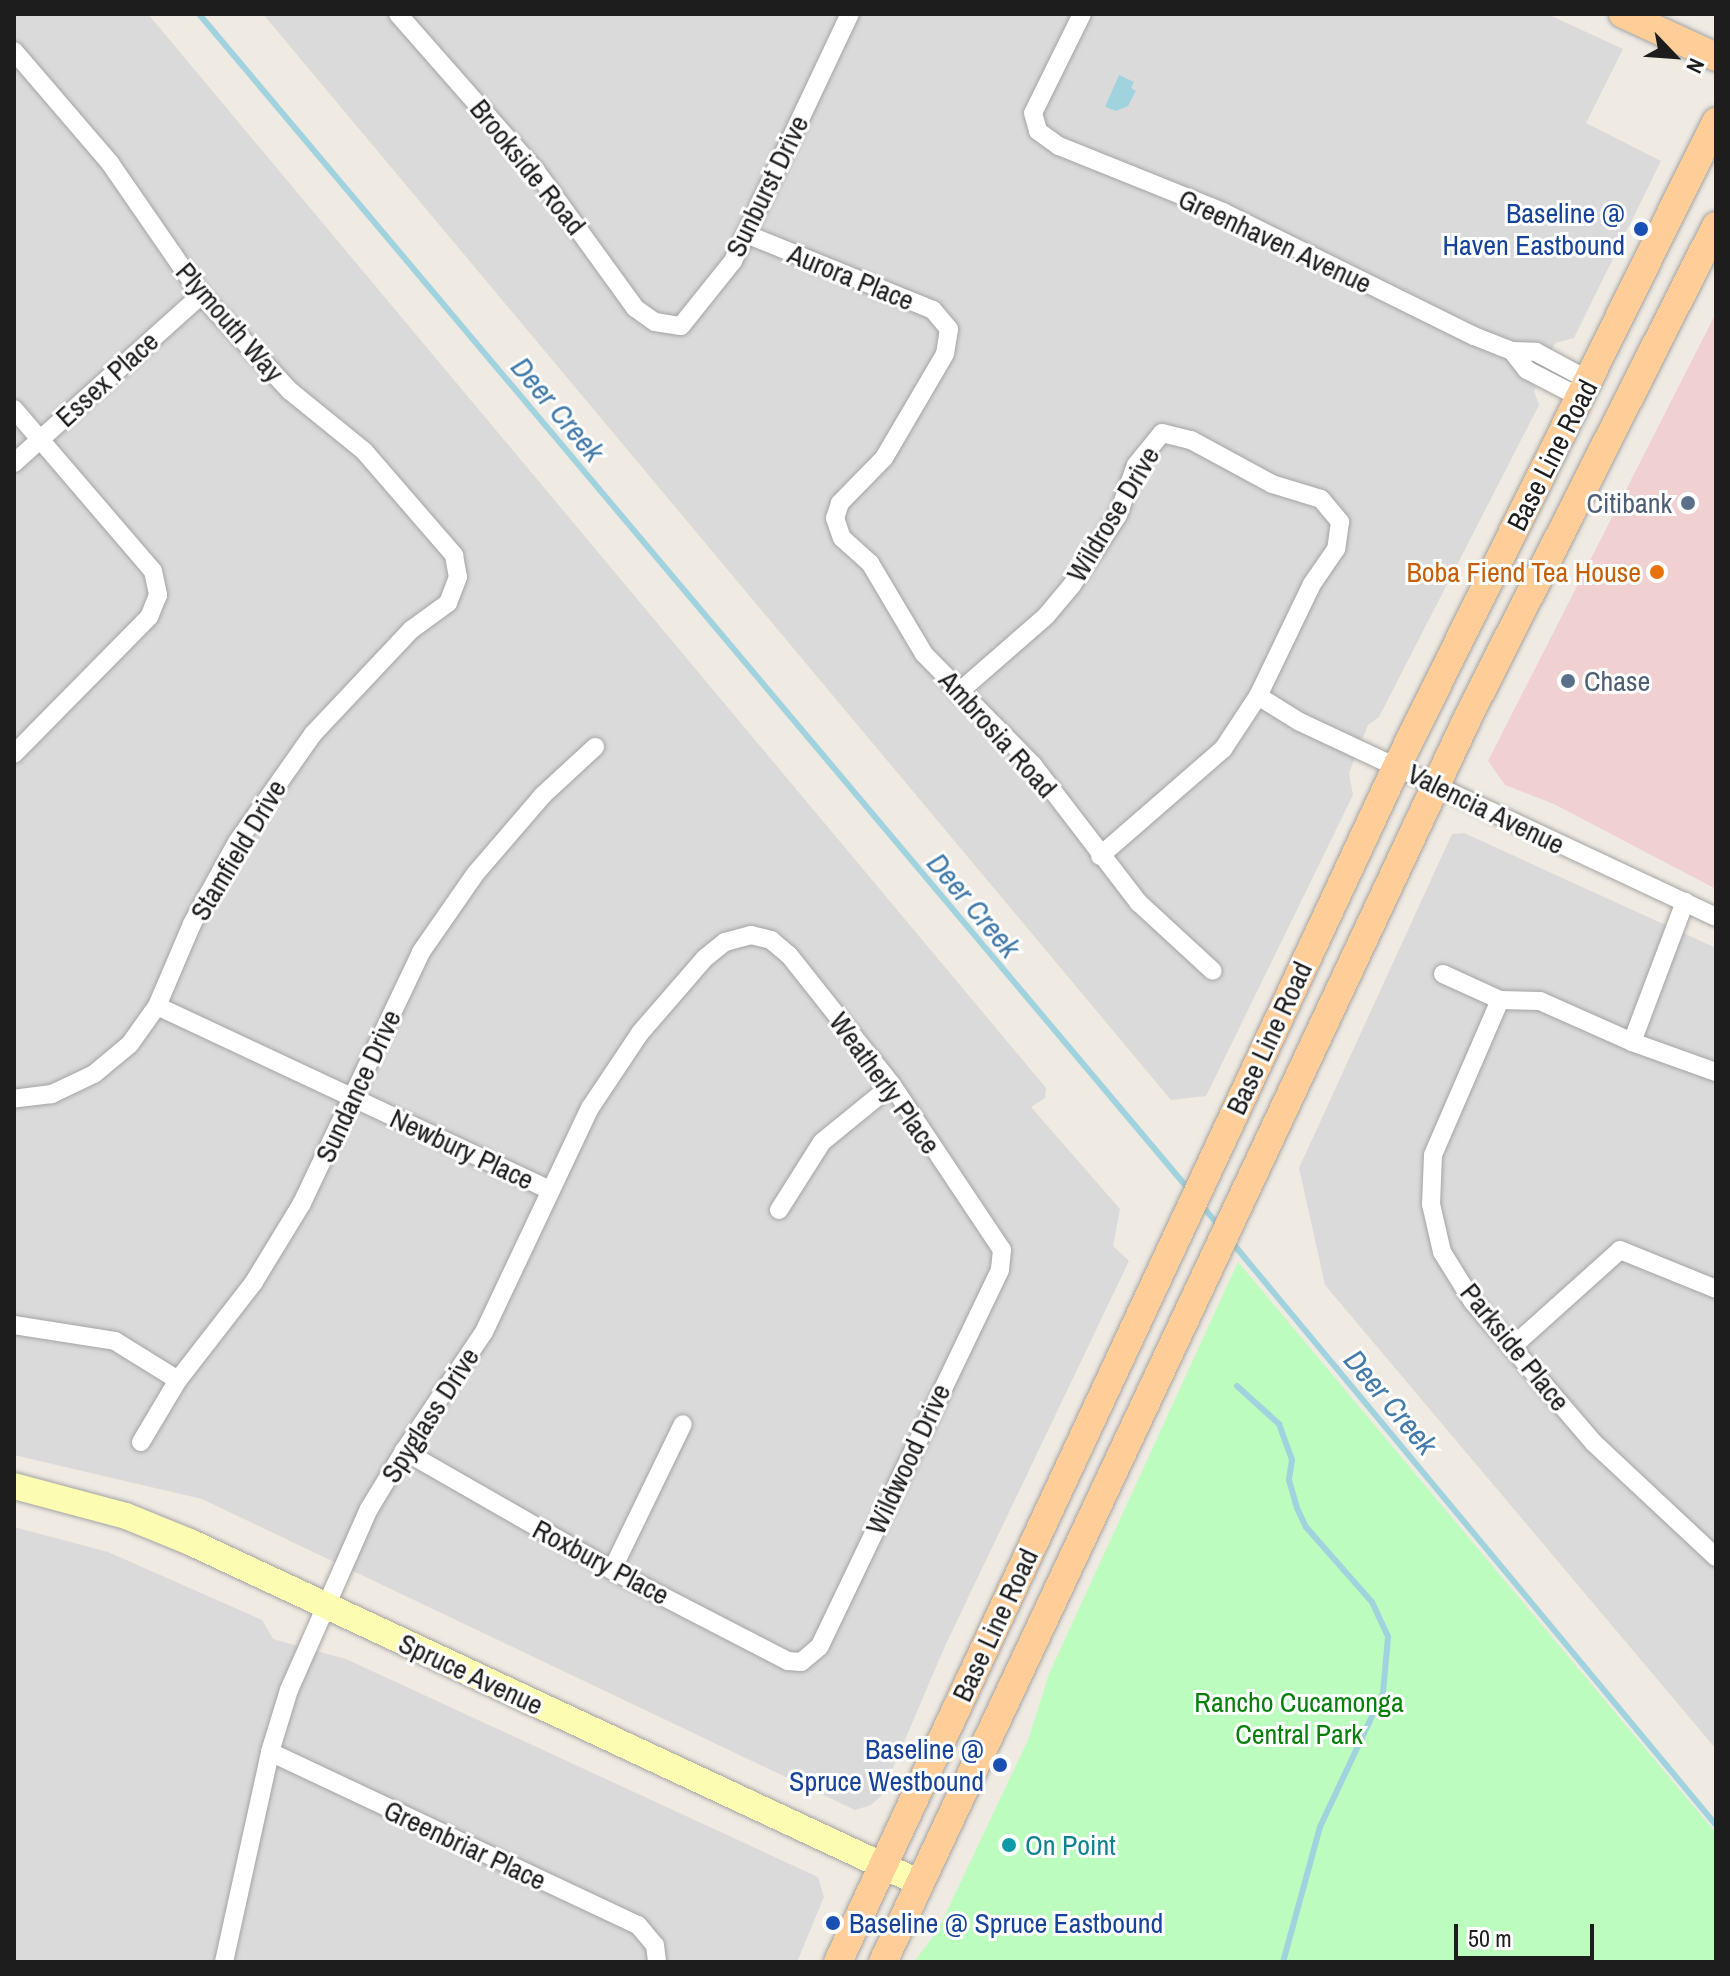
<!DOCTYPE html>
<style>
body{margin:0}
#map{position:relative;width:1730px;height:1976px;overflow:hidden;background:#efeae2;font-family:"Archivo Narrow",sans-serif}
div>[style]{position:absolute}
.residential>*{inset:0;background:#dbdada}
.commercial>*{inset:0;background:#f1d0d1}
.park>*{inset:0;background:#bdfcbf}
.water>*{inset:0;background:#a1d3df}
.stream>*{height:6px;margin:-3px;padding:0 3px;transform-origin:3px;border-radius:3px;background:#a1d3df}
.roads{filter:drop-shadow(0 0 2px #a4a4a4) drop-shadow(0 0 2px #a4a4a4)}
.street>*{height:18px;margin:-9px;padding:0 9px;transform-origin:9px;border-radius:9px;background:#fff}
.secondary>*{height:26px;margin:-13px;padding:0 13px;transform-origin:13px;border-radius:13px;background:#fcfcb3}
.primary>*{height:28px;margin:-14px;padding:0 14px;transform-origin:14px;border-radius:14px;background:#ffcd97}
.dots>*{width:22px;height:22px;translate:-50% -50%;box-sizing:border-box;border:4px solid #fff;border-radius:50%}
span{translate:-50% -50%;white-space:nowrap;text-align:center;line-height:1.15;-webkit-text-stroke:6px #fff;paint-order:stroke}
.street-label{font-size:28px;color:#1d1d1d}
.transit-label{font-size:28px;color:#164399}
.right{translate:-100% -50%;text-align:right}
.left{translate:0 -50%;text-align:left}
.service-label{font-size:28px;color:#4e5e75}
.food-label{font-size:28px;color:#c56008}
.park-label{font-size:28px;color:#07800b}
.culture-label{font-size:28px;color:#0d838f}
.water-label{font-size:30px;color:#437aa9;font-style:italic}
.frame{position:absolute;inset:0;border:16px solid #1d1d1d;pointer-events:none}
.north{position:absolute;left:1634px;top:16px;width:80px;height:80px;-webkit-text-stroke:6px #fff;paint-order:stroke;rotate:115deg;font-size:22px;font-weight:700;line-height:32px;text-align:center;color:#1d1d1d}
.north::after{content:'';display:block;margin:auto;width:28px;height:36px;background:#1d1d1d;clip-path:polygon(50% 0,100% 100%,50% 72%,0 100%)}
.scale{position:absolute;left:1454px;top:1924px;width:140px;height:36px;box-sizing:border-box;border:4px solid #1d1d1d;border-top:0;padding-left:10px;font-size:24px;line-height:28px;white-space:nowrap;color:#1d1d1d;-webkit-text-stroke:6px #fff;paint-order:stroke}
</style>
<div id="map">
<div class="residential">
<div style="clip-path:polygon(14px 14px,148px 14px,1046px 1088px,1045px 1098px,1031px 1107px,1120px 1209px,1113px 1246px,1129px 1261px,945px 1646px,881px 1796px,871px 1805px,855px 1810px,202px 1499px,14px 1455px)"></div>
<div style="clip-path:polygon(263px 14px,1547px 14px,1623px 49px,1586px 123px,1661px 161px,1574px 338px,1555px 343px,1534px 391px,1539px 405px,1379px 717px,1368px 725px,1349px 773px,1353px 795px,1206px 1096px,1171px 1100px)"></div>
<div style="clip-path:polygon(1464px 833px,1716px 948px,1716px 1749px,1325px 1285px,1299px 1168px,1452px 834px)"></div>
<div style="clip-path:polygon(14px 1527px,108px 1552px,262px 1620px,273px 1639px,346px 1659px,818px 1877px,824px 1897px,797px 1962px,14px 1962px)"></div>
</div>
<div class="commercial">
<div style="clip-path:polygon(1716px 313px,1716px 889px,1554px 804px,1505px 785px,1488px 761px)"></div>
</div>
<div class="park">
<div style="clip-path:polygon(1238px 1262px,1716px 1833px,1716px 1962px,914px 1962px,938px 1930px,1028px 1740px,1049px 1674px)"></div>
</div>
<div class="water">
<div style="clip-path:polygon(1119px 75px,1134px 82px,1131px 88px,1136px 91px,1128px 106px,1116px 111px,1105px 107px)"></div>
</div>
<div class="stream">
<div style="left:199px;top:14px;width:1539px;rotate:49.9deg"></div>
<div style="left:1202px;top:1206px;width:29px;rotate:49deg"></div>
<div style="left:1230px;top:1240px;width:761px;rotate:50.28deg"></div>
<div style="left:1237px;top:1386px;width:57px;rotate:42.1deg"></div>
<div style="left:1279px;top:1424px;width:38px;rotate:70deg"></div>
<div style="left:1292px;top:1460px;width:20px;rotate:99deg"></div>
<div style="left:1289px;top:1480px;width:29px;rotate:74deg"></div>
<div style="left:1297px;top:1508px;width:21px;rotate:65deg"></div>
<div style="left:1306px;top:1527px;width:100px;rotate:48.7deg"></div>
<div style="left:1372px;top:1602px;width:38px;rotate:65deg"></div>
<div style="left:1388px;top:1637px;width:56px;rotate:95.1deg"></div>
<div style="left:1383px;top:1693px;width:148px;rotate:115.2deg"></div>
<div style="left:1320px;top:1827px;width:140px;rotate:105.3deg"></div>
</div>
<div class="roads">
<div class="street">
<div style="left:398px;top:14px;width:209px;rotate:48.7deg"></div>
<div style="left:536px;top:171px;width:169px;rotate:54.1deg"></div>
<div style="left:635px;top:308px;width:24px;rotate:35deg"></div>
<div style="left:655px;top:322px;width:26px;rotate:9deg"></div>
<div style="left:681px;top:326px;width:83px;rotate:-51.3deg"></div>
<div style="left:733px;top:261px;width:273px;rotate:-64.7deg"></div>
<div style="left:1082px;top:14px;width:110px;rotate:116.3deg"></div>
<div style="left:1033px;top:113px;width:19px;rotate:74deg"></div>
<div style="left:1038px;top:131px;width:26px;rotate:36deg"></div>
<div style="left:1059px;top:146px;width:177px;rotate:21.9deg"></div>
<div style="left:1223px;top:212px;width:280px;rotate:26.3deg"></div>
<div style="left:1474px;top:336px;width:41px;rotate:21.5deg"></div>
<div style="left:1512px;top:351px;width:24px;rotate:2deg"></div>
<div style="left:1536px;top:352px;width:61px;rotate:28.2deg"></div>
<div style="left:14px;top:51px;width:148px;rotate:49.4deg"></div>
<div style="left:110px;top:163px;width:160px;rotate:55.4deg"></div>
<div style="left:201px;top:295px;width:131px;rotate:47.2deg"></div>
<div style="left:290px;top:391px;width:95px;rotate:39deg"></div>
<div style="left:364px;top:451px;width:138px;rotate:49.1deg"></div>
<div style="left:454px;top:555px;width:22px;rotate:80deg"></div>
<div style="left:458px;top:577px;width:28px;rotate:111deg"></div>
<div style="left:448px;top:603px;width:46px;rotate:143.9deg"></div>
<div style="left:411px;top:630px;width:143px;rotate:133.3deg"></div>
<div style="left:313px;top:734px;width:132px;rotate:125.1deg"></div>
<div style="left:237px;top:842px;width:94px;rotate:118.8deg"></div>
<div style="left:192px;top:924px;width:89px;rotate:113.1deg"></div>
<div style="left:157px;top:1006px;width:47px;rotate:125.4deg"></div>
<div style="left:130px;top:1044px;width:47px;rotate:140.2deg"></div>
<div style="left:94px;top:1074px;width:47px;rotate:154.5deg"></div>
<div style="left:52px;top:1094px;width:38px;rotate:173deg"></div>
<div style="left:746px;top:234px;width:202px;rotate:22.1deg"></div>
<div style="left:933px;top:310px;width:25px;rotate:50deg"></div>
<div style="left:949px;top:329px;width:25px;rotate:99deg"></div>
<div style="left:945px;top:354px;width:121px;rotate:120.4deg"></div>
<div style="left:884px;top:458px;width:63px;rotate:134.4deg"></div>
<div style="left:840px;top:503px;width:16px;rotate:108deg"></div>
<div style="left:835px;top:518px;width:21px;rotate:71deg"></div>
<div style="left:842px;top:538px;width:38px;rotate:42deg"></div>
<div style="left:870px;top:563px;width:106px;rotate:59.3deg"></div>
<div style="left:924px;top:654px;width:156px;rotate:45.5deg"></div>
<div style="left:1033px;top:765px;width:174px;rotate:52.5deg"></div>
<div style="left:1139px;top:903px;width:100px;rotate:42.6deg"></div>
<div style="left:1512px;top:351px;width:24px;rotate:52deg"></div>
<div style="left:1527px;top:370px;width:61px;rotate:27.4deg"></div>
<div style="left:14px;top:409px;width:213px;rotate:49.4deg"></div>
<div style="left:153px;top:571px;width:25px;rotate:78deg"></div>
<div style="left:158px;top:595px;width:24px;rotate:112deg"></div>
<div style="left:149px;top:617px;width:192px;rotate:134.6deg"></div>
<div style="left:14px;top:463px;width:251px;rotate:-41.9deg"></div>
<div style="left:959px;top:692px;width:116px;rotate:-41.1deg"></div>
<div style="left:1046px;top:616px;width:40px;rotate:-50deg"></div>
<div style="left:1072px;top:585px;width:84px;rotate:-56.7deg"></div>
<div style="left:1118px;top:515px;width:53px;rotate:-70.2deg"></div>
<div style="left:1136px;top:465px;width:41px;rotate:-50.9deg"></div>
<div style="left:1162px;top:433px;width:30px;rotate:14deg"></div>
<div style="left:1191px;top:440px;width:92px;rotate:28.5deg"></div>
<div style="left:1272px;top:484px;width:51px;rotate:17deg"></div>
<div style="left:1321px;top:499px;width:30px;rotate:50deg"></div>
<div style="left:1340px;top:522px;width:27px;rotate:98deg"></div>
<div style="left:1336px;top:549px;width:42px;rotate:124.4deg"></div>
<div style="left:1312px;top:584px;width:124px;rotate:115.7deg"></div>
<div style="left:1258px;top:696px;width:64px;rotate:123.4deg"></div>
<div style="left:1223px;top:749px;width:163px;rotate:139deg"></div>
<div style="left:1258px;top:696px;width:49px;rotate:31.8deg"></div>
<div style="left:1300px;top:722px;width:459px;rotate:25.1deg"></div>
<div style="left:1443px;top:974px;width:63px;rotate:24.5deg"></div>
<div style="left:1500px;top:1000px;width:40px;rotate:1.4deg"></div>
<div style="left:1540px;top:1001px;width:101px;rotate:24deg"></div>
<div style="left:1632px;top:1042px;width:89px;rotate:19.7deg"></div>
<div style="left:1500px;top:1000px;width:169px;rotate:113.4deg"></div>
<div style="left:1433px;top:1155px;width:49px;rotate:92.3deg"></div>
<div style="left:1431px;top:1204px;width:49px;rotate:77.1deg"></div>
<div style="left:1442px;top:1252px;width:59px;rotate:58.2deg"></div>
<div style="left:1473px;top:1302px;width:186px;rotate:49.4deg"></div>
<div style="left:1594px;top:1443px;width:167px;rotate:43.1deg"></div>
<div style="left:157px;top:1006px;width:433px;rotate:25.1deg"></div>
<div style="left:1632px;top:1042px;width:150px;rotate:-69.3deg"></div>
<div style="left:779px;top:1210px;width:80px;rotate:-57.7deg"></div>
<div style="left:822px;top:1142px;width:90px;rotate:-39.2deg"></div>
<div style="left:14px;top:1325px;width:102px;rotate:9deg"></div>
<div style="left:115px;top:1341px;width:74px;rotate:31.8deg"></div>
<div style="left:1512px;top:1347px;width:145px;rotate:-41.9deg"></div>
<div style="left:1620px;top:1250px;width:104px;rotate:22.1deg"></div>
<div style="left:141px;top:1442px;width:72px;rotate:-59.2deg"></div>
<div style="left:178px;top:1380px;width:124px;rotate:-52.2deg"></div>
<div style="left:254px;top:1282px;width:92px;rotate:-58.7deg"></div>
<div style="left:302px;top:1203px;width:278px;rotate:-64.6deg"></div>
<div style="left:421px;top:952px;width:96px;rotate:-55.2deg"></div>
<div style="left:476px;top:873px;width:103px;rotate:-49.3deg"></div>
<div style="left:543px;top:795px;width:71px;rotate:-42.7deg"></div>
<div style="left:612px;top:1570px;width:162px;rotate:-64.1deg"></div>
<div style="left:270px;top:1752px;width:407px;rotate:25.2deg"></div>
<div style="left:638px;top:1925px;width:26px;rotate:50deg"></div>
<div style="left:655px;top:1945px;width:17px;rotate:83deg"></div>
<div style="left:224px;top:1962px;width:215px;rotate:-77.6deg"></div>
<div style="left:270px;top:1752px;width:65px;rotate:-73deg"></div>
<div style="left:289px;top:1690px;width:198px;rotate:-66.2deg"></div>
<div style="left:369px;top:1509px;width:68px;rotate:-58.9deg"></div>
<div style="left:404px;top:1451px;width:143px;rotate:-56.1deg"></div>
<div style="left:484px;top:1332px;width:248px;rotate:-64.7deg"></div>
<div style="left:590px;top:1108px;width:90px;rotate:-56.3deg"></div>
<div style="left:640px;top:1033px;width:99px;rotate:-49.1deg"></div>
<div style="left:705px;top:958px;width:26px;rotate:-39deg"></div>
<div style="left:725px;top:942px;width:27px;rotate:-15deg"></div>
<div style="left:751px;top:935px;width:21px;rotate:14deg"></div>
<div style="left:771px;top:940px;width:23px;rotate:40deg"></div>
<div style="left:789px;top:955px;width:166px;rotate:51.6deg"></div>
<div style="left:892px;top:1085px;width:198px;rotate:56.3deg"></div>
<div style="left:1002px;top:1250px;width:20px;rotate:96deg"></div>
<div style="left:1000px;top:1270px;width:418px;rotate:115.6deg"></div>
<div style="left:819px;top:1647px;width:23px;rotate:140deg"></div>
<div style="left:801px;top:1662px;width:13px;rotate:-176deg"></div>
<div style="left:788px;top:1661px;width:198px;rotate:-152.7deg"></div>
<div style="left:612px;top:1570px;width:240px;rotate:-150.2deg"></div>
</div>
<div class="secondary">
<div style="left:14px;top:1486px;width:116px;rotate:15deg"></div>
<div style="left:126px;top:1516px;width:69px;rotate:22.1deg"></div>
<div style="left:190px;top:1542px;width:806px;rotate:25.04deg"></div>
</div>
<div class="primary">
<div style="left:1623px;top:14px;width:102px;rotate:24.8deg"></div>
<div style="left:838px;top:1962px;width:1320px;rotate:-64.95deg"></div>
<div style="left:1397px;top:766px;width:719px;rotate:-63.65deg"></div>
<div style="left:883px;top:1962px;width:1376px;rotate:-64.83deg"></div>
<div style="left:1468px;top:717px;width:550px;rotate:-63.2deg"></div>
</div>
</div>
<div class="dots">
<div style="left:1641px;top:229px;background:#1a4fb4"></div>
<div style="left:1688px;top:503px;background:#5c6f8a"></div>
<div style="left:1657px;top:572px;background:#e8710a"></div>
<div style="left:1568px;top:681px;background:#5c6f8a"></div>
<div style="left:1000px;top:1765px;background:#1a4fb4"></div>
<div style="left:1009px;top:1845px;background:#0f9aa8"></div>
<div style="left:833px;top:1923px;background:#1a4fb4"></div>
</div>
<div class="street-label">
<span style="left:528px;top:167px;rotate:51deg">Brookside Road</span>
<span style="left:767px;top:186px;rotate:-64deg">Sunburst Drive</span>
<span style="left:1275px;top:241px;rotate:25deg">Greenhaven Avenue</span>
<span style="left:851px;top:277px;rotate:22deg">Aurora Place</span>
<span style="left:230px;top:322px;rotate:49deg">Plymouth Way</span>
<span style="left:107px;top:379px;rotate:-42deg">Essex Place</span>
<span style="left:1552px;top:455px;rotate:-63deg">Base Line Road</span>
<span style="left:1113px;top:514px;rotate:-59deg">Wildrose Drive</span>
<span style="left:998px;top:734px;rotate:48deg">Ambrosia Road</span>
<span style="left:1486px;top:809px;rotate:26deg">Valencia Avenue</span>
<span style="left:238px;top:850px;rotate:-59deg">Stamfield Drive</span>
<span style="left:1269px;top:1038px;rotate:-65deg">Base Line Road</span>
<span style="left:885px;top:1083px;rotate:54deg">Weatherly Place</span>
<span style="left:358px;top:1086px;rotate:-65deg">Sundance Drive</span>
<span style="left:462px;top:1149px;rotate:25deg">Newbury Place</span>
<span style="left:1515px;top:1347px;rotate:51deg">Parkside Place</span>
<span style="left:430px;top:1415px;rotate:-57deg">Spyglass Drive</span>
<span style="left:908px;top:1459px;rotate:-65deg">Wildwood Drive</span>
<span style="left:601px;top:1562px;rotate:28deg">Roxbury Place</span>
<span style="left:995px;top:1625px;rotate:-65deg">Base Line Road</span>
<span style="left:471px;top:1674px;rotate:25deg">Spruce Avenue</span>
<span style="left:465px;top:1845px;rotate:25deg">Greenbriar Place</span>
</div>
<div class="transit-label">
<span class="right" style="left:1625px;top:229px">Baseline @<br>Haven Eastbound</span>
<span class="right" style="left:984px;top:1765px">Baseline @<br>Spruce Westbound</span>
<span class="left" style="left:849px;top:1923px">Baseline @ Spruce Eastbound</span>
</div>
<div class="service-label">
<span class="right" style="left:1672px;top:503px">Citibank</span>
<span class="left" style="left:1584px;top:681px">Chase</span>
</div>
<div class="food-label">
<span class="right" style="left:1641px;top:572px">Boba Fiend Tea House</span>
</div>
<div class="park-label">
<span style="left:1299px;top:1718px">Rancho Cucamonga<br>Central Park</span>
</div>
<div class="culture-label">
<span class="left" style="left:1025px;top:1845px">On Point</span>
</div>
<div class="water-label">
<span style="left:558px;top:409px;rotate:50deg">Deer Creek</span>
<span style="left:974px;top:905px;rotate:50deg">Deer Creek</span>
<span style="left:1391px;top:1402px;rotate:50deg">Deer Creek</span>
</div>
<div class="frame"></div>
<div class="north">N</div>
<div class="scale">50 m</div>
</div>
